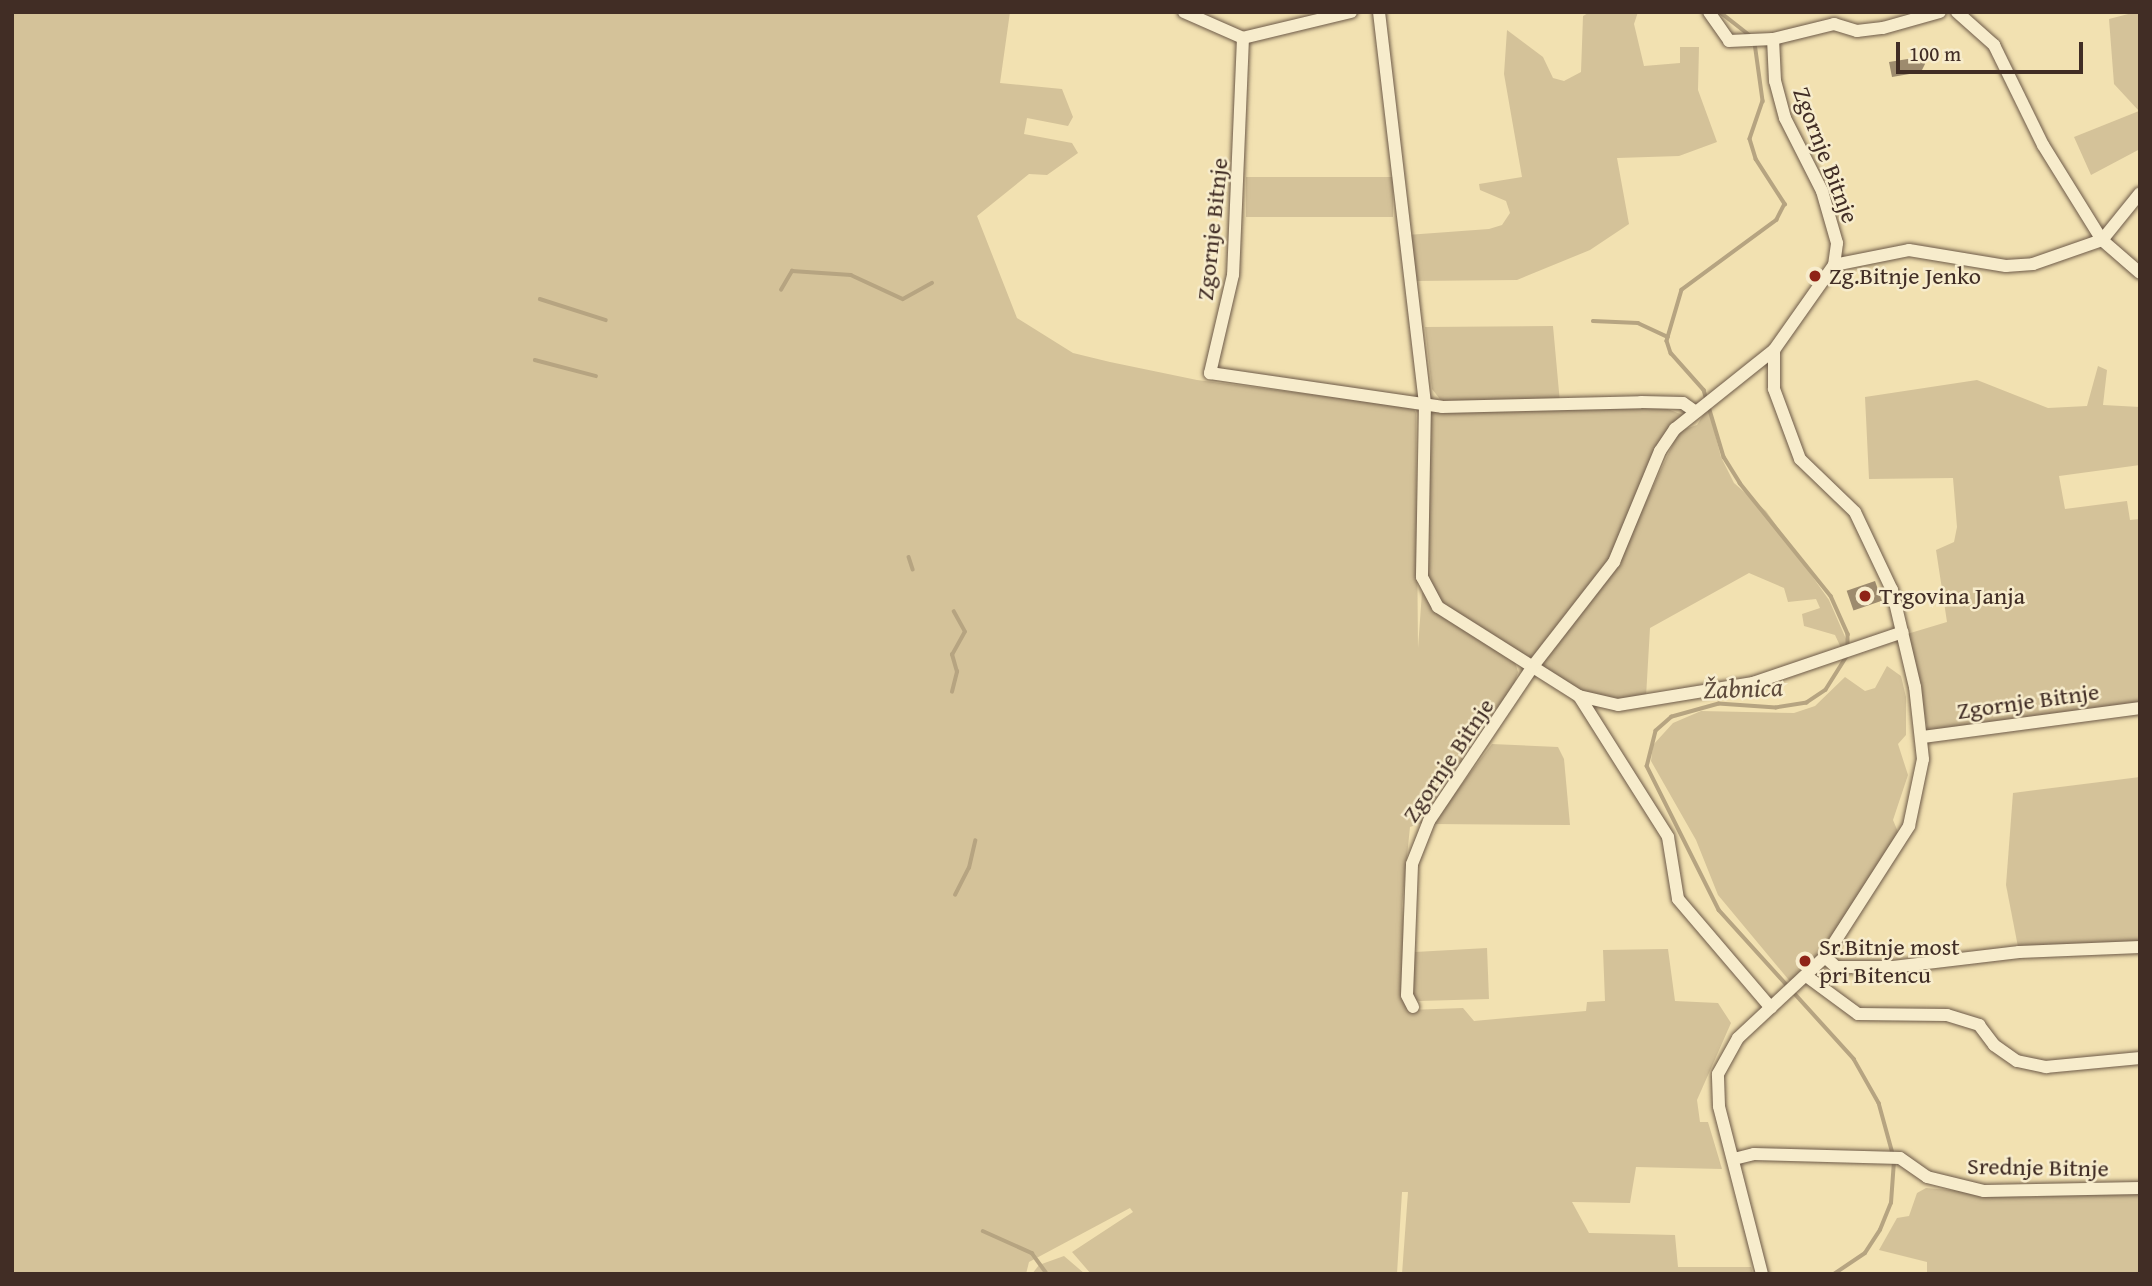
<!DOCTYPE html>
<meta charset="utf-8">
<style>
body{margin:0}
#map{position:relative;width:2152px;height:1286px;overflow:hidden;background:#f2e1b1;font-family:"Gentium Book Plus",serif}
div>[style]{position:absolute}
.green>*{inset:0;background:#d4c299;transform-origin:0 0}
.stream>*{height:3.5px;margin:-1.75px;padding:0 1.75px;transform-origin:1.75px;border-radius:1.75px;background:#b6a481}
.building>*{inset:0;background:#9d8b6e;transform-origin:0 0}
.roads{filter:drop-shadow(0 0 2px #6d5a48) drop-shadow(0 0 2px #6d5a48)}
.street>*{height:12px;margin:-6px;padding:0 6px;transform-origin:6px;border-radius:6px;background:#f7eccc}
.dots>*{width:19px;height:19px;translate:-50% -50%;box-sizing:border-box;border:4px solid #f7eccc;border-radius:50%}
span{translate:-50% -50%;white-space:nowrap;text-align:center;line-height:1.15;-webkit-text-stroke:5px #f7eccc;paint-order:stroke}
.street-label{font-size:24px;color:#412d25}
.poi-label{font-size:24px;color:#412d25}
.left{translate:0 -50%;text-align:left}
.water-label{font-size:26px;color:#5e4b3c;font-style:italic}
.frame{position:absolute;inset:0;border:14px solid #412d25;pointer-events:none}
.scale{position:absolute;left:1896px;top:42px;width:187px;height:32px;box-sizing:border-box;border:4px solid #412d25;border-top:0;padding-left:9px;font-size:21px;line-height:24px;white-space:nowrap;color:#412d25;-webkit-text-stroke:5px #f7eccc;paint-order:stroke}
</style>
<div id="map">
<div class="green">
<div style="clip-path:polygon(12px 12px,1010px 12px,1000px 83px,1062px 89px,1073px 117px,1068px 126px,1027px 118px,1024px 134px,1072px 143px,1078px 153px,1047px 175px,1029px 174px,977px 216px,1017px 318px,1073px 353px,1110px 362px,1197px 380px,1413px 407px,1416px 413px,1418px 648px,1422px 592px,1515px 662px,1518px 672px,1512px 691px,1422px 823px,1410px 827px,1402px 905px,1409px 1010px,1463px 1008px,1474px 1021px,1586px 1011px,1587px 1002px,1605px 1001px,1603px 950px,1668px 949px,1675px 1001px,1718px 1003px,1731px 1023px,1697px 1100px,1700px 1122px,1708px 1122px,1722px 1169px,1636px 1167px,1630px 1203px,1572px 1202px,1589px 1233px,1675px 1235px,1678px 1267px,1751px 1267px,1753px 1274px,1402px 1274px,1408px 1192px,1402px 1192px,1397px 1274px,1091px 1274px,1072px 1252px,1133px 1212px,1130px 1208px,1029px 1262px,1026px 1274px,12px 1274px)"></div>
<div style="clip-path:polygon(1590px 12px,1638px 12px,1634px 24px,1644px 66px,1680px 63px,1680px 47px,1699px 47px,1698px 90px,1717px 142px,1679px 156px,1617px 158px,1629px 224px,1590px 250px,1517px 280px,1414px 281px,1407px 235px,1489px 229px,1502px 225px,1510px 213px,1506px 201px,1480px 190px,1479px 184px,1522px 177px,1504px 74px,1507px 30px,1543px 57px,1553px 78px,1564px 81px,1581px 72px,1583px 16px)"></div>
<div style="clip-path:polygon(2136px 12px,2140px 12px,2140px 149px,2091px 175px,2074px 137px,2139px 111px,2114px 84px,2109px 19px)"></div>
<div style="left:1246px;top:177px;width:147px;height:40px"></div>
<div style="clip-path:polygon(1553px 326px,1560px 403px,1443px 403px,1432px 389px,1425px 327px)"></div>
<div style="clip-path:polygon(2098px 366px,2107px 370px,2103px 405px,2140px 407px,2140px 465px,2059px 476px,2065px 509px,2127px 501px,2130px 520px,2140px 519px,2140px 704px,1928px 731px,1907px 634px,1947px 622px,1936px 550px,1954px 542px,1957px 527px,1953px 478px,1869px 479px,1865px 397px,1977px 380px,2048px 408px,2087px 406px)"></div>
<div style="clip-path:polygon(1598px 407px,1665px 408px,1683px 415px,1668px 430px,1606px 565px,1532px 661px,1441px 605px,1424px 576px,1427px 410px)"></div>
<div style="clip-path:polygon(1708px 407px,1721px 457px,1734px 483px,1766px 511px,1829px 600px,1850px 648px,1842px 650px,1835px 635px,1804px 626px,1802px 614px,1820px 608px,1816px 599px,1788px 602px,1784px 588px,1749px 573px,1650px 628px,1646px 697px,1616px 701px,1580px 694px,1541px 665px,1617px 564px,1679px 431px,1697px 425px)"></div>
<div style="clip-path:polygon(1887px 666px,1901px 676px,1906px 697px,1906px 735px,1898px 744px,1908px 775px,1893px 820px,1898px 832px,1828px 942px,1793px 985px,1718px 895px,1696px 840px,1651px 761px,1653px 745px,1673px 723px,1701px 711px,1794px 713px,1815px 706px,1845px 677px,1865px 691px,1875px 688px)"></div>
<div style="clip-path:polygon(1492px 744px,1558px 747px,1564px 759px,1570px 825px,1432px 824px)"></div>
<div style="clip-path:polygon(2140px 777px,2140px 943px,2018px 947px,2006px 885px,2013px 793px)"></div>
<div style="clip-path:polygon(1487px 948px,1489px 999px,1419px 1001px,1411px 996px,1415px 952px)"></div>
<div style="clip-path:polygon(1926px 1188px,2031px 1197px,2140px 1192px,2140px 1274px,1927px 1274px,1927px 1262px,1879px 1250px,1897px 1218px,1909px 1216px,1917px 1193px)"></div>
<div style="clip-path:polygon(1064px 1256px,1085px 1274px,1032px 1274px,1039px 1265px)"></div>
</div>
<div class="stream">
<div style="left:1720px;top:12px;width:39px;rotate:38deg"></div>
<div style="left:1755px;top:43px;width:59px;rotate:82.1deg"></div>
<div style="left:1763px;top:101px;width:40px;rotate:108.9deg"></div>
<div style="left:1750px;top:139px;width:21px;rotate:73deg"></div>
<div style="left:1756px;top:159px;width:54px;rotate:57.2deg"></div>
<div style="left:1785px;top:204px;width:18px;rotate:117deg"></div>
<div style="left:1777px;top:220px;width:118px;rotate:143.6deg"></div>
<div style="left:1682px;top:290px;width:53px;rotate:106.4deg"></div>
<div style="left:1667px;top:341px;width:13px;rotate:72deg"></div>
<div style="left:1671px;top:353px;width:50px;rotate:48.3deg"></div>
<div style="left:1704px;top:390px;width:70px;rotate:73.4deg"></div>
<div style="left:1724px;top:457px;width:31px;rotate:58deg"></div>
<div style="left:1740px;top:483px;width:145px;rotate:51.2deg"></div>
<div style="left:1831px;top:596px;width:42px;rotate:65.9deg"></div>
<div style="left:1848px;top:634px;width:13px;rotate:90deg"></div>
<div style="left:781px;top:290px;width:22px;rotate:-60deg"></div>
<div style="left:792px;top:271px;width:59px;rotate:3.9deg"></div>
<div style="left:851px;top:275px;width:57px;rotate:24.8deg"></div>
<div style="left:903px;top:299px;width:33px;rotate:-29deg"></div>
<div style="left:540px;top:299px;width:69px;rotate:17.7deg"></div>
<div style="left:1593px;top:321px;width:45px;rotate:2.5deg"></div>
<div style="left:1638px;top:323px;width:33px;rotate:25deg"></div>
<div style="left:535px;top:360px;width:63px;rotate:14.7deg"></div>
<div style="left:909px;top:557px;width:13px;rotate:72deg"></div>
<div style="left:1848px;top:655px;width:41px;rotate:122.2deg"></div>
<div style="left:1826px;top:690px;width:23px;rotate:146deg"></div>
<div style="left:1807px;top:703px;width:31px;rotate:171deg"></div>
<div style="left:1776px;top:708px;width:57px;rotate:-176deg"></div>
<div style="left:1719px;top:704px;width:49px;rotate:164.5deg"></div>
<div style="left:1672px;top:717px;width:21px;rotate:139deg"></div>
<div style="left:1656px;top:731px;width:36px;rotate:104deg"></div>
<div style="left:1647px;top:766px;width:161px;rotate:63.4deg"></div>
<div style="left:1719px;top:910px;width:201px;rotate:47.8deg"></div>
<div style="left:1854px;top:1059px;width:51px;rotate:60.4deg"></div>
<div style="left:1879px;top:1103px;width:53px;rotate:74.6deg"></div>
<div style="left:952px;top:692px;width:21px;rotate:-76deg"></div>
<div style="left:957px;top:672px;width:18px;rotate:-106deg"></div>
<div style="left:952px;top:655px;width:26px;rotate:-61deg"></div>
<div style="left:965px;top:632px;width:23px;rotate:-119deg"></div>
<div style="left:955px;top:895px;width:30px;rotate:-63deg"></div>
<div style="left:969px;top:868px;width:28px;rotate:-77deg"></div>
<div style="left:983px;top:1231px;width:54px;rotate:24.2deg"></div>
<div style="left:1032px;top:1253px;width:26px;rotate:54deg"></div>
<div style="left:1834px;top:1274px;width:37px;rotate:-34deg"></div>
<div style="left:1865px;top:1253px;width:27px;rotate:-57deg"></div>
<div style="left:1880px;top:1230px;width:29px;rotate:-68deg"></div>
<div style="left:1891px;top:1203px;width:42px;rotate:-85.9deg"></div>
</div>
<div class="building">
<div style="clip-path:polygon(1920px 57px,1925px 64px,1921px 72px,1892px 77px,1889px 62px)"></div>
<div style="left:1875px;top:581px;width:21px;height:30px;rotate:71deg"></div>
</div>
<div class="roads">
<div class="street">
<div style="left:1184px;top:12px;width:64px;rotate:23.8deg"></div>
<div style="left:1351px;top:12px;width:111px;rotate:166.5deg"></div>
<div style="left:1243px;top:38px;width:237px;rotate:92.4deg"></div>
<div style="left:1233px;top:275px;width:101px;rotate:103.2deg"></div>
<div style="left:1210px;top:373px;width:234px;rotate:8.3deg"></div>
<div style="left:1442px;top:407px;width:199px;rotate:-1.4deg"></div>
<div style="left:1641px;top:402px;width:42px;rotate:1.4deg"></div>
<div style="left:1683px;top:403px;width:12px;rotate:35deg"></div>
<div style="left:1379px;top:12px;width:394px;rotate:83.3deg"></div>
<div style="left:1425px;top:403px;width:174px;rotate:91deg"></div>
<div style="left:1422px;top:577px;width:34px;rotate:62deg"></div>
<div style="left:1438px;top:607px;width:167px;rotate:32.3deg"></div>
<div style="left:1579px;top:696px;width:167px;rotate:57.7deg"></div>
<div style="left:1668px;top:837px;width:63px;rotate:80.8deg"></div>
<div style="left:1678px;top:899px;width:143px;rotate:49.5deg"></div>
<div style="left:1709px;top:12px;width:35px;rotate:55deg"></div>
<div style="left:1729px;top:41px;width:44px;rotate:-2.6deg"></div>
<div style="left:1773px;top:39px;width:63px;rotate:-13.8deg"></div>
<div style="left:1834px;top:24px;width:24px;rotate:17deg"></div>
<div style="left:1857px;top:31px;width:26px;rotate:-7deg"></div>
<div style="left:1883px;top:28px;width:59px;rotate:-15.7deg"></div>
<div style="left:1957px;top:12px;width:50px;rotate:41.7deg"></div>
<div style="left:1994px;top:45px;width:111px;rotate:63.9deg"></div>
<div style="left:2043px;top:145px;width:112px;rotate:58.2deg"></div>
<div style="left:2102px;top:240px;width:50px;rotate:41deg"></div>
<div style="left:1834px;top:265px;width:76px;rotate:-11.3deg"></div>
<div style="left:1909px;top:250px;width:98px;rotate:9.4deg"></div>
<div style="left:2006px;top:266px;width:27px;rotate:-4deg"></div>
<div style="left:2033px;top:264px;width:73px;rotate:-19.2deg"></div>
<div style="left:2102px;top:240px;width:60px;rotate:-51deg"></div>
<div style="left:1579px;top:696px;width:40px;rotate:13deg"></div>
<div style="left:1618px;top:705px;width:137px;rotate:-9.3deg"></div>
<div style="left:1753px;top:683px;width:158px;rotate:-18.8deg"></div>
<div style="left:1923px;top:737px;width:219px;rotate:-7.6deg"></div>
<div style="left:1825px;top:957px;width:15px;rotate:42deg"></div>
<div style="left:1836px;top:967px;width:57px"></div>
<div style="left:1893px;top:967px;width:127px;rotate:-6.8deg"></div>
<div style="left:2019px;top:952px;width:121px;rotate:-2.4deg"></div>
<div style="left:1809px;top:978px;width:61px;rotate:36.3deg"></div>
<div style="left:1858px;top:1014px;width:89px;rotate:0.6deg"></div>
<div style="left:1947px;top:1015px;width:34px;rotate:17deg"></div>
<div style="left:1979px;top:1025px;width:25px;rotate:53deg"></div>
<div style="left:1994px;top:1045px;width:28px;rotate:35deg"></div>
<div style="left:2017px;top:1061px;width:30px;rotate:12deg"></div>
<div style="left:2046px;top:1067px;width:94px;rotate:-5.5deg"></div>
<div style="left:1413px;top:1007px;width:13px;rotate:-117deg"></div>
<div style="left:1407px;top:995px;width:131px;rotate:-87.8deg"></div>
<div style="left:1412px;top:864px;width:46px;rotate:-68.4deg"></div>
<div style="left:1429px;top:821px;width:187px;rotate:-56.1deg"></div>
<div style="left:1533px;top:666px;width:132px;rotate:-52.1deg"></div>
<div style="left:1614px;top:562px;width:120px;rotate:-67.5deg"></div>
<div style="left:1660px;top:451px;width:27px;rotate:-56deg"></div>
<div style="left:1675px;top:429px;width:127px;rotate:-38.6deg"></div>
<div style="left:1734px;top:1159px;width:21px;rotate:-14deg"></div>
<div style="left:1754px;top:1154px;width:146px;rotate:1.6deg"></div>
<div style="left:1900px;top:1158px;width:33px;rotate:35deg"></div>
<div style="left:1927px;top:1177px;width:59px;rotate:13.8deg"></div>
<div style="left:1984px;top:1191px;width:156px;rotate:-1.1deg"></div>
<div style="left:1762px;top:1274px;width:173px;rotate:-104.4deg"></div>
<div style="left:1719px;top:1106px;width:32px;rotate:-92deg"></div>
<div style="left:1718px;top:1074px;width:41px;rotate:-60.9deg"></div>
<div style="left:1738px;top:1038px;width:119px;rotate:-43deg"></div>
<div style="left:1825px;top:957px;width:156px;rotate:-57.3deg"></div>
<div style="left:1909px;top:826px;width:68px;rotate:-78.2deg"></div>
<div style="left:1923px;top:759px;width:72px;rotate:-96.3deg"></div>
<div style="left:1915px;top:687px;width:100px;rotate:-103.3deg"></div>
<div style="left:1892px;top:590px;width:86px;rotate:-115.4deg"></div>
<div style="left:1855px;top:512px;width:76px;rotate:-136.1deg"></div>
<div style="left:1800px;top:459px;width:75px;rotate:-110.4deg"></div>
<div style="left:1774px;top:389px;width:39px;rotate:-90deg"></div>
<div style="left:1774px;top:350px;width:104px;rotate:-54.8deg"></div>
<div style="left:1834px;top:265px;width:22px;rotate:-82deg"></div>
<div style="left:1837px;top:243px;width:54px;rotate:-106.1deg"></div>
<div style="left:1822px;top:191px;width:82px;rotate:-116.9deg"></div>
<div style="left:1785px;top:118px;width:38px;rotate:-105deg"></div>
<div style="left:1775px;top:81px;width:42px;rotate:-92.7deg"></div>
</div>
</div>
<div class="dots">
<div style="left:1815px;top:276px;background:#8f2418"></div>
<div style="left:1865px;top:596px;background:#8f2418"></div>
<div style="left:1805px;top:961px;background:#8f2418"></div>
</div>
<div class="street-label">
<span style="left:1826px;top:155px;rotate:69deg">Zgornje Bitnje</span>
<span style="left:1212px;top:229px;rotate:-84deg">Zgornje Bitnje</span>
<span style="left:2028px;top:701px;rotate:-8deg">Zgornje Bitnje</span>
<span style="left:1448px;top:760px;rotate:-56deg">Zgornje Bitnje</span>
<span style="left:2038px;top:1167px;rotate:1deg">Srednje Bitnje</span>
</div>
<div class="poi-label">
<span class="left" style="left:1829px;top:276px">Zg.Bitnje Jenko</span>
<span class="left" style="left:1879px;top:596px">Trgovina Janja</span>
<span class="left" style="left:1819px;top:961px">Sr.Bitnje most<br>pri Bitencu</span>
</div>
<div class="water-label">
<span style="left:1743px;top:688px;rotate:-2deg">Žabnica</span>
</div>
<div class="frame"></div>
<div class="scale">100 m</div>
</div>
